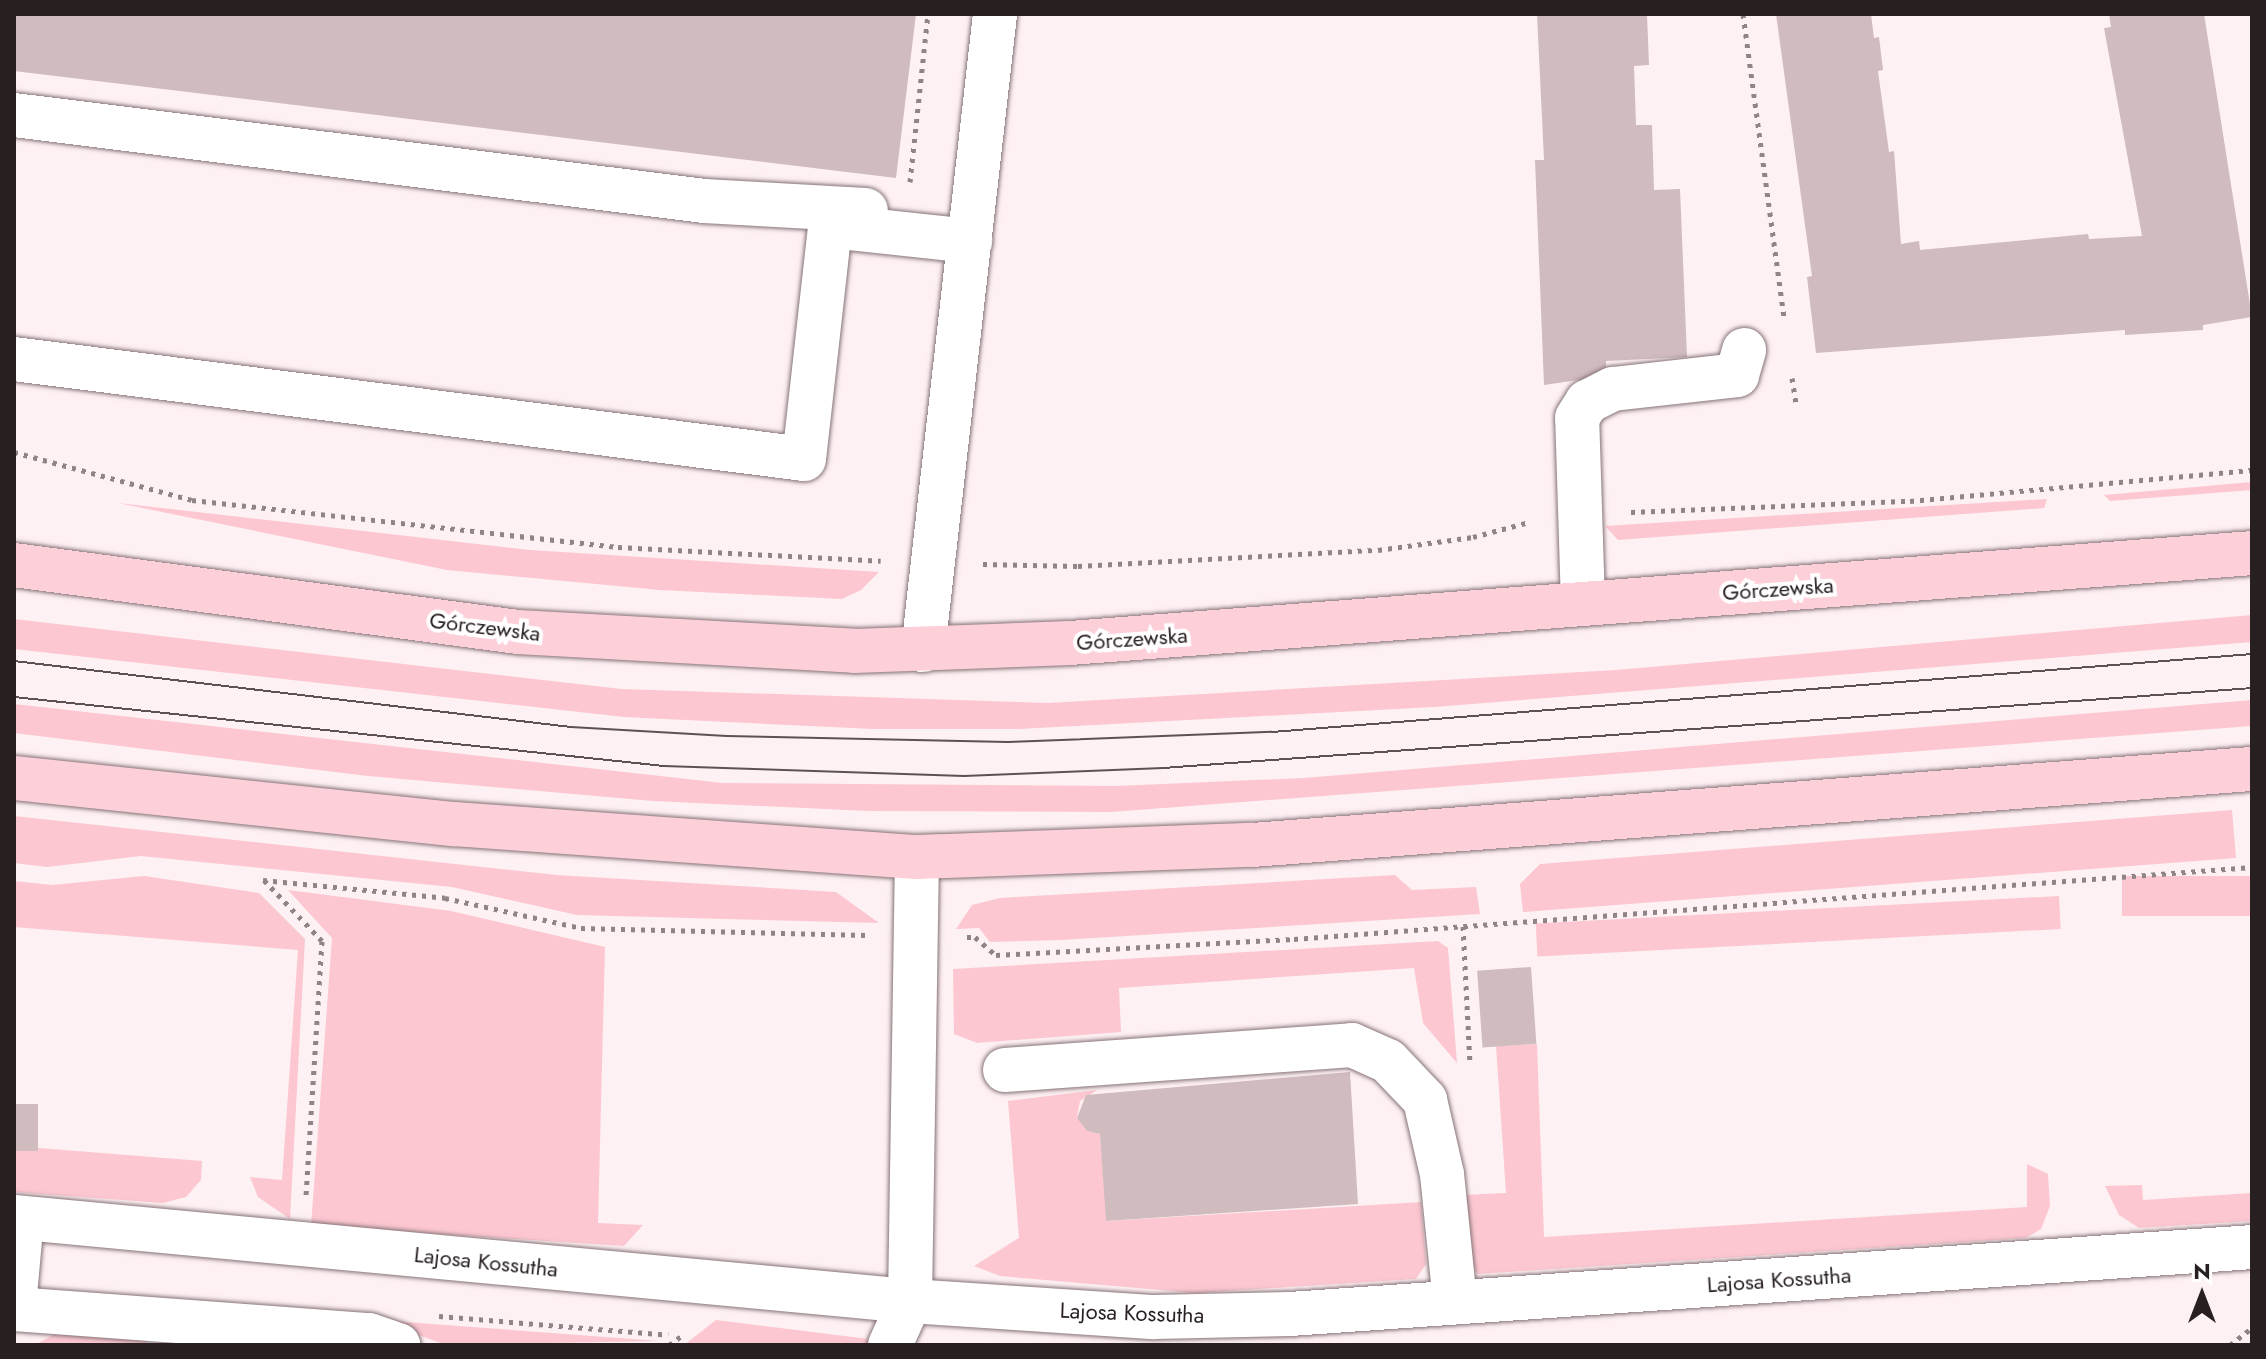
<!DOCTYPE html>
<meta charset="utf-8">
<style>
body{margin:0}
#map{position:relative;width:2266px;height:1359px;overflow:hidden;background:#fef1f3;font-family:Jost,sans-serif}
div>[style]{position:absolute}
.green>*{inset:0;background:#fcc7d1;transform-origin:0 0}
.building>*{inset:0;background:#d0bbbf;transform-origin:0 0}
.path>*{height:5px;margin-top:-2.5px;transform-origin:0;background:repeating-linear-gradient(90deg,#8f8586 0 4px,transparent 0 10px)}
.roads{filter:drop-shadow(0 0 2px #867377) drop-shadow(0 0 2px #867377)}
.minor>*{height:44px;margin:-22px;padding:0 22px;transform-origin:22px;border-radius:22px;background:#fff}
.major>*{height:44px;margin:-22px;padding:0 22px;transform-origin:22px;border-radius:22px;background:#fdd0d9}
.tram>*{height:2px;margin:-1px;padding:0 1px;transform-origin:1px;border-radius:1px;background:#5b5253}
span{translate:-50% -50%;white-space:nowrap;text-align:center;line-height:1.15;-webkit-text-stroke:8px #fff;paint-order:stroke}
.street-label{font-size:22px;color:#271f20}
.frame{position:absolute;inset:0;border:16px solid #271f20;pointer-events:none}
.north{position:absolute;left:2162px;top:1255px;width:80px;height:80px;-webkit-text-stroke:6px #fff;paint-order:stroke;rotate:0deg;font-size:22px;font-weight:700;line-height:32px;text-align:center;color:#271f20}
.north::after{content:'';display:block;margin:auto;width:28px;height:36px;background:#271f20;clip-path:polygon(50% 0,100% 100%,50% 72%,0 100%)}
</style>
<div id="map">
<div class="green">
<div style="clip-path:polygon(2252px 482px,2252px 490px,2110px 501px,2104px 495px)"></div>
<div style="clip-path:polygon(2047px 499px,2044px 508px,1618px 540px,1605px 526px)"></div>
<div style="clip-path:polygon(118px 503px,530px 550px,879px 572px,861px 590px,842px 599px,660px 590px,447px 570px)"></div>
<div style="clip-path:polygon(2252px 615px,2252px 642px,1434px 707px,1019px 729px,873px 729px,624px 717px,14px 649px,14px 619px,621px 689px,1048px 703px,1616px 670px)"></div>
<div style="clip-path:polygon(2252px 700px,2252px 726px,1111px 812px,869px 811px,653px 801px,368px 776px,14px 733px,14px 704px,723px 783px,1117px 786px,1304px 778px)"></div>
<div style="clip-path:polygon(2232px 810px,2236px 858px,1523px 912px,1520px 884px,1540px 864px)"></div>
<div style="clip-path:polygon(14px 816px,557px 875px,836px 892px,879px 923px,577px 915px,452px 887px,141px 856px,47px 867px,14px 863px)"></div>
<div style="clip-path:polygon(1395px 875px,1412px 890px,1476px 887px,1480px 914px,1061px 940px,990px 942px,979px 928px,956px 929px,972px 905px,1000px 898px)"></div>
<div style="clip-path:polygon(144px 876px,259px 893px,305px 939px,290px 1219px,258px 1197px,250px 1177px,282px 1180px,298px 950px,14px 927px,14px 881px,52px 885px)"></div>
<div style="left:2252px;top:876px;width:40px;height:130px;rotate:90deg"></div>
<div style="clip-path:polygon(288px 890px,451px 911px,605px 947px,598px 1223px,643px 1225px,624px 1246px,311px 1226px,332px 938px)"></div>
<div style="left:2059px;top:896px;width:33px;height:524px;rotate:87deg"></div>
<div style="clip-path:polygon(1438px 941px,1448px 948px,1457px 1063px,1423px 1023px,1414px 968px,1119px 988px,1121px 1032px,977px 1043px,954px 1034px,953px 969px)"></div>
<div style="clip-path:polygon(1537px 1044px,1544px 1237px,2027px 1207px,2027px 1164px,2048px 1174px,2050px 1206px,2041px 1229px,2026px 1238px,1478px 1274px,1470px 1264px,1463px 1195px,1506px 1193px,1496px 1046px)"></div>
<div style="clip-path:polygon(1097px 1090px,1080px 1101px,1077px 1117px,1087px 1131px,1100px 1134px,1107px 1221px,1421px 1202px,1426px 1264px,1416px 1279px,1195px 1293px,1000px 1276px,974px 1266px,1019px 1238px,1008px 1101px)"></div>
<div style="clip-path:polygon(14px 1146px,202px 1161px,201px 1180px,186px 1197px,163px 1203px,14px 1192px)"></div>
<div style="clip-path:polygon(2142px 1185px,2143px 1200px,2252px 1193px,2252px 1221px,2139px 1228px,2119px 1215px,2105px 1186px)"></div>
<div style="clip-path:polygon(378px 1320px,659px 1341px,446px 1345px)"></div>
<div style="clip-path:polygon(716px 1320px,869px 1339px,872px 1345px,684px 1345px)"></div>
<div style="clip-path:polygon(60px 1331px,141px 1336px,148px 1343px,35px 1345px)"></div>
</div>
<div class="building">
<div style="clip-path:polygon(14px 14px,916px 14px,896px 178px,14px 71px)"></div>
<div style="clip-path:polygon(1537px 14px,1647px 14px,1649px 65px,1634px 66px,1636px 125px,1652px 125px,1654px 190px,1680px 189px,1687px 357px,1606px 361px,1606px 376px,1544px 385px,1535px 160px,1544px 160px)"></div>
<div style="clip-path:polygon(1776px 14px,1871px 14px,1874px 38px,1879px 37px,1883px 70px,1878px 71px,1889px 152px,1894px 151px,1901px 244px,1919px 241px,1920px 250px,2088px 234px,2089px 239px,2142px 236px,2104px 28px,2111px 27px,2109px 14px,2204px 14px,2252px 317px,2203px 325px,2203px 330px,2125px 335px,2125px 330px,1816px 353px,1807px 277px,1812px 276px)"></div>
<div style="left:1531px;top:967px;width:77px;height:54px;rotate:86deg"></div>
<div style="clip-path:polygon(1350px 1072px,1358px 1204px,1106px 1221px,1100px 1134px,1087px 1131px,1077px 1118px,1086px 1095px)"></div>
<div style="left:15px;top:1104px;width:23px;height:47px"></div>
</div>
<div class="path">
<div style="left:1743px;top:14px;width:305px;rotate:82.3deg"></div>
<div style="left:910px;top:182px;width:169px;rotate:-83.9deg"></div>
<div style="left:1792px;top:378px;width:26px;rotate:81deg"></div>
<div style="left:14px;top:452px;width:184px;rotate:15.1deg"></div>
<div style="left:192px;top:500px;width:429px;rotate:6.3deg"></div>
<div style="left:618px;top:547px;width:263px;rotate:3deg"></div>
<div style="left:1631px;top:512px;width:279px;rotate:-2.3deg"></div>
<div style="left:1910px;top:501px;width:343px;rotate:-5.2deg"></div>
<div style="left:983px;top:564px;width:95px;rotate:1.2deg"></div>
<div style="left:1078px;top:566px;width:300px;rotate:-3.1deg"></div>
<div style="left:1378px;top:550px;width:96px;rotate:-7.8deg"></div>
<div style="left:1473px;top:537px;width:58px;rotate:-15deg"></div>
<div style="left:263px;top:880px;width:183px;rotate:5.6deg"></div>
<div style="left:445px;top:898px;width:139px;rotate:12.4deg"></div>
<div style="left:581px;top:928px;width:285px;rotate:1.4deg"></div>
<div style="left:264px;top:880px;width:84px;rotate:46.4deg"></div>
<div style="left:322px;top:941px;width:255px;rotate:93.6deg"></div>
<div style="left:1463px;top:926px;width:137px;rotate:87.1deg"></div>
<div style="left:967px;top:937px;width:8px"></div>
<div style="left:975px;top:937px;width:28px;rotate:41deg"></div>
<div style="left:996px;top:955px;width:298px;rotate:-3.1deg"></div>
<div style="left:1294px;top:939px;width:961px;rotate:-4.3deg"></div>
<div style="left:439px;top:1316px;width:230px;rotate:4.7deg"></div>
<div style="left:669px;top:1345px;width:19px;rotate:-36deg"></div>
<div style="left:2230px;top:1345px;width:28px;rotate:-38deg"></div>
</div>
<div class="roads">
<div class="minor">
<div style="left:14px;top:115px;width:695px;rotate:7.1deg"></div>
<div style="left:704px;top:201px;width:162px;rotate:3.2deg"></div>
<div style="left:14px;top:359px;width:796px;rotate:7.21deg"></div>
<div style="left:804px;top:459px;width:234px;rotate:-83.6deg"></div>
<div style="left:830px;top:226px;width:141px;rotate:6.1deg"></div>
<div style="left:1583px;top:604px;width:186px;rotate:-91.8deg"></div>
<div style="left:1577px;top:418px;width:19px;rotate:-58deg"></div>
<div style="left:1587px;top:402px;width:29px;rotate:-27deg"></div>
<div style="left:1613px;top:389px;width:125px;rotate:-6.4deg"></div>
<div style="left:1737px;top:375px;width:26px;rotate:-74deg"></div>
<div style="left:923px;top:650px;width:640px;rotate:-83.54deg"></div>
<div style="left:1005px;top:1070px;width:348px;rotate:-4.1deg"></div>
<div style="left:1352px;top:1045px;width:39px;rotate:24deg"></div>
<div style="left:1388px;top:1061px;width:54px;rotate:46.5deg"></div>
<div style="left:1425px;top:1100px;width:76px;rotate:77.1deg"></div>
<div style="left:1442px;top:1174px;width:129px;rotate:84.2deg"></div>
<div style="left:14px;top:1217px;width:900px;rotate:5.36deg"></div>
<div style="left:910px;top:1301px;width:245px;rotate:3.8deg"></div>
<div style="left:1154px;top:1317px;width:136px;rotate:-1.3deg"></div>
<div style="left:1290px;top:1314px;width:964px;rotate:-3.98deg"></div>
<div style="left:14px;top:1306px;width:88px;rotate:-84.8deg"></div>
<div style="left:14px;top:1309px;width:356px;rotate:4.2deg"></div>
<div style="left:369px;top:1335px;width:31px;rotate:19deg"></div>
<div style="left:890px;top:1345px;width:48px;rotate:-65.6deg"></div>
<div style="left:910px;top:1301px;width:444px;rotate:-89.1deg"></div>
</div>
<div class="major">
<div style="left:14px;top:565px;width:508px;rotate:7.57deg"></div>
<div style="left:518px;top:632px;width:337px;rotate:3.2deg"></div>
<div style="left:854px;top:651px;width:216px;rotate:-2.1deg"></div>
<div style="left:1070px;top:643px;width:1185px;rotate:-4.35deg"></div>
<div style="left:14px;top:778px;width:442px;rotate:6deg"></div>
<div style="left:454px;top:824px;width:464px;rotate:4.1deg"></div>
<div style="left:917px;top:857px;width:335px;rotate:-2.1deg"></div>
<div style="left:1252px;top:845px;width:1003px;rotate:-4.35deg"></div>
</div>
</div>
<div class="tram">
<div style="left:14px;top:661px;width:561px;rotate:6.76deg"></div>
<div style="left:571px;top:727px;width:156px;rotate:3.3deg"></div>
<div style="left:727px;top:736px;width:281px;rotate:1.2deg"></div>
<div style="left:1008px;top:742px;width:264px;rotate:-2.2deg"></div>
<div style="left:1272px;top:732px;width:983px;rotate:-4.55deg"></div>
<div style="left:14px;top:697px;width:654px;rotate:6.06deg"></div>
<div style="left:664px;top:766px;width:300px;rotate:1.9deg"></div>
<div style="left:964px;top:776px;width:199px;rotate:-2.3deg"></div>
<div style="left:1163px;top:768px;width:1092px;rotate:-4.2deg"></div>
</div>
<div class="street-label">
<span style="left:1778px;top:589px;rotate:-4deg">Górczewska</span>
<span style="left:485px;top:627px;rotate:7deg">Górczewska</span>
<span style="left:1132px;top:639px;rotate:-4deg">Górczewska</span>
<span style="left:486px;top:1262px;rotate:6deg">Lajosa Kossutha</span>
<span style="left:1779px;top:1280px;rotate:-4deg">Lajosa Kossutha</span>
<span style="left:1132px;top:1313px;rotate:2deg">Lajosa Kossutha</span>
</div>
<div class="frame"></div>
<div class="north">N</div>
</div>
